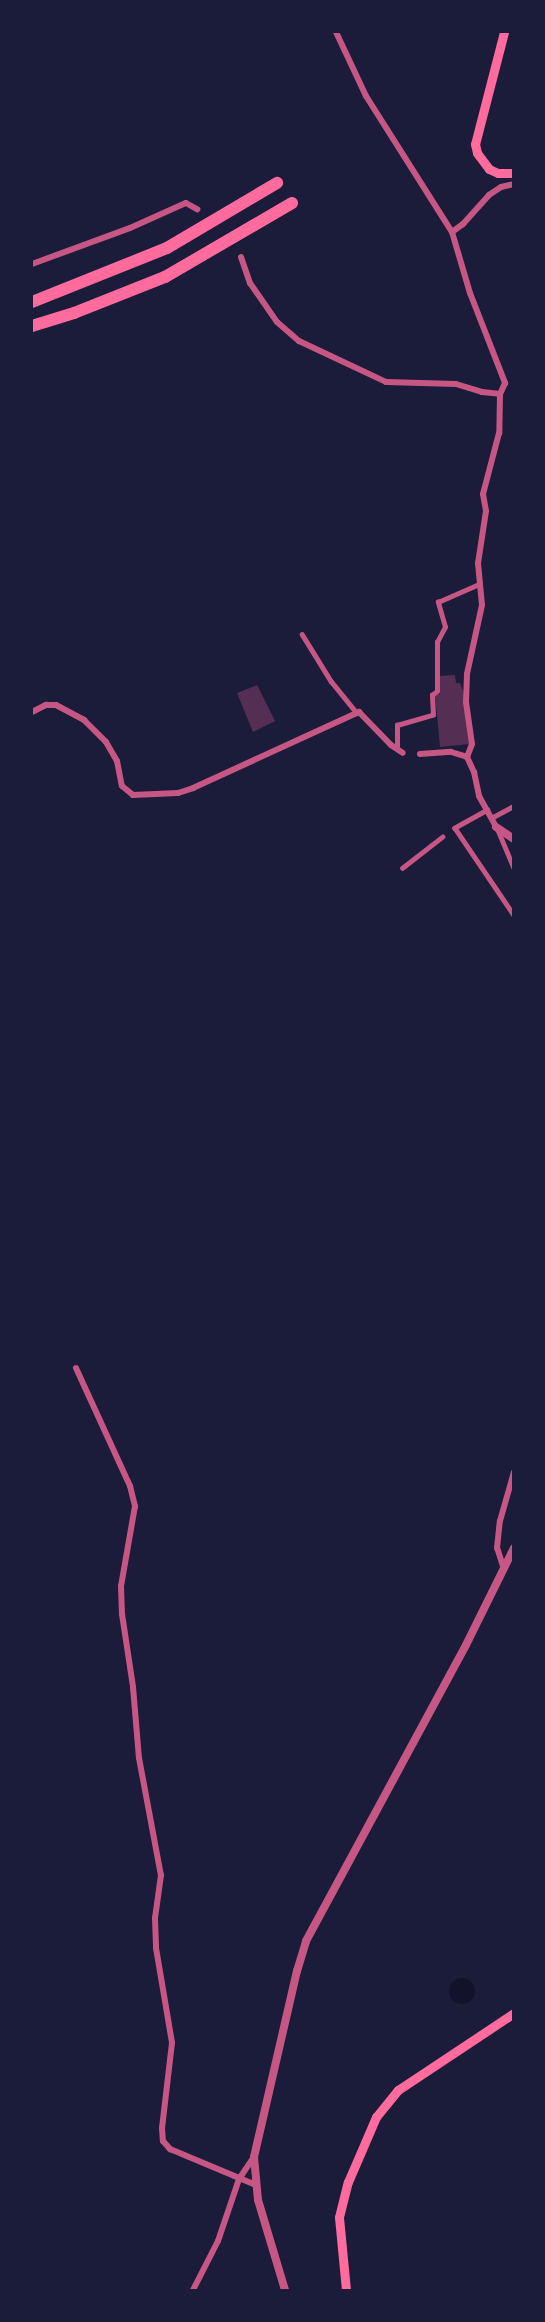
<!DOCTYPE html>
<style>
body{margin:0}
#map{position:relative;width:545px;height:2322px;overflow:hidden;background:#1b1b3a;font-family:"Public Sans",sans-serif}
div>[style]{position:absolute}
.water>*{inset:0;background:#12122b}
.round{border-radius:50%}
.building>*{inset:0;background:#542f53}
.pedestrian>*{height:4.5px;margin:-2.25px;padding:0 2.25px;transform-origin:2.25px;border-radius:2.25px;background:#c65784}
.minor>*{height:6px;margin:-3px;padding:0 3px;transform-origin:3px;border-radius:3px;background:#c65784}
.tertiary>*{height:8px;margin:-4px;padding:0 4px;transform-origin:4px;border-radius:4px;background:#c65784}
.secondary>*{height:9px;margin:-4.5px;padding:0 4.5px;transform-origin:4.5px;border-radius:4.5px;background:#ff6b9d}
.motorway>*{height:12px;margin:-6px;padding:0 6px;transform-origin:6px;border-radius:6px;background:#ff6b9d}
span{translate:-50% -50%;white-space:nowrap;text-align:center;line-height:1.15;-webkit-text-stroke:5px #1b1b3a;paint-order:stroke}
.frame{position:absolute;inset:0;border:33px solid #1b1b3a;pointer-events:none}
</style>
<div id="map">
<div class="water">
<div class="round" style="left:449px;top:1978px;width:26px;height:26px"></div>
</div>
<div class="building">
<div style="clip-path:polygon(455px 675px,456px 683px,460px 683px,463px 691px,470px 744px,440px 747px,435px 694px,440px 694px,440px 676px)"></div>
<div style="clip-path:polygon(257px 685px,275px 721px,253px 732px,237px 693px)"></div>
</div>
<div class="pedestrian">
<div style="left:302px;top:634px;width:55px;rotate:58.3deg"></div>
<div style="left:331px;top:681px;width:41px;rotate:50.9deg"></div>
<div style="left:397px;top:748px;width:23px;rotate:-90deg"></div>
<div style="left:397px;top:725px;width:37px;rotate:-16deg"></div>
<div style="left:433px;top:715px;width:20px;rotate:-93deg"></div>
<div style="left:432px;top:695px;width:6px;rotate:-39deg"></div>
<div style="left:437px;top:691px;width:49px;rotate:-90deg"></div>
<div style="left:437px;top:642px;width:17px;rotate:-62deg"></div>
<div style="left:445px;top:627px;width:26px;rotate:-106deg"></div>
<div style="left:438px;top:602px;width:45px;rotate:-23.7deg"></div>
<div style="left:491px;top:818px;width:26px;rotate:-28deg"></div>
<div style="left:454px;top:828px;width:38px;rotate:-29deg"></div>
<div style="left:455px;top:828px;width:105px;rotate:55.9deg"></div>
<div style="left:498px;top:830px;width:41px;rotate:67.2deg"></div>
<div style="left:402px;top:868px;width:51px;rotate:-37.8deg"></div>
</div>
<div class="minor">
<div style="left:336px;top:32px;width:71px;rotate:64.9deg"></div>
<div style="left:366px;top:96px;width:161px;rotate:57.7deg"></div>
<div style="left:452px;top:232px;width:64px;rotate:73.6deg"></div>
<div style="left:470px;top:293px;width:97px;rotate:68.7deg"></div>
<div style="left:505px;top:383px;width:12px;rotate:114deg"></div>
<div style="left:500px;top:394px;width:39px;rotate:91deg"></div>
<div style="left:499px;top:433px;width:63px;rotate:104.7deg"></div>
<div style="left:483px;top:494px;width:17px;rotate:80deg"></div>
<div style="left:486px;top:511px;width:53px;rotate:98.7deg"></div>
<div style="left:478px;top:563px;width:42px;rotate:84.6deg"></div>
<div style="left:482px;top:605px;width:71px;rotate:102.3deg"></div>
<div style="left:467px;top:674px;width:28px;rotate:92deg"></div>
<div style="left:466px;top:702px;width:42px;rotate:81.9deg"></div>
<div style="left:472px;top:744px;width:14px;rotate:111deg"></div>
<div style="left:452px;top:232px;width:14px;rotate:-36deg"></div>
<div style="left:463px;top:224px;width:39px;rotate:-48deg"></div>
<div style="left:489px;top:195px;width:14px;rotate:-34deg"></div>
<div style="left:501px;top:187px;width:13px;rotate:-13deg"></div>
<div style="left:241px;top:257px;width:28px;rotate:71deg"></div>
<div style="left:250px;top:283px;width:47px;rotate:55.3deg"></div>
<div style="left:277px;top:322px;width:29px;rotate:41deg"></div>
<div style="left:299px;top:341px;width:96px;rotate:25.2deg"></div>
<div style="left:386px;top:382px;width:70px;rotate:1.6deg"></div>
<div style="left:456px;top:384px;width:27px;rotate:17deg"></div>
<div style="left:482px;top:392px;width:18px;rotate:6deg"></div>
<div style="left:32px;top:264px;width:104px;rotate:-20.2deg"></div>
<div style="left:130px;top:228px;width:61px;rotate:-24.1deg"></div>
<div style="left:186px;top:203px;width:13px;rotate:29deg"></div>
<div style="left:32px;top:712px;width:16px;rotate:-27deg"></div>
<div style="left:46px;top:705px;width:10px"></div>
<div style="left:56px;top:705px;width:32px;rotate:28deg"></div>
<div style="left:84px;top:720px;width:31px;rotate:45deg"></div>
<div style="left:106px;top:742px;width:22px;rotate:60deg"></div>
<div style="left:117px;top:761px;width:25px;rotate:79deg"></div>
<div style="left:122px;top:786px;width:14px;rotate:39deg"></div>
<div style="left:133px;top:795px;width:45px;rotate:-2.5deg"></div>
<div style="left:178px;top:793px;width:16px;rotate:-18deg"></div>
<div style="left:193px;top:788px;width:183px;rotate:-24.6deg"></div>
<div style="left:359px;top:712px;width:46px;rotate:45.9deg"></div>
<div style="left:391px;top:745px;width:14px;rotate:34deg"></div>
<div style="left:420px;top:754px;width:31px;rotate:-4deg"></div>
<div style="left:451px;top:752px;width:17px;rotate:17deg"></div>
<div style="left:467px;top:757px;width:17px;rotate:65deg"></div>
<div style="left:474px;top:772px;width:25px;rotate:78deg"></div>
<div style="left:479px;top:796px;width:35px;rotate:61deg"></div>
<div style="left:76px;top:1368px;width:130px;rotate:65.4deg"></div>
<div style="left:130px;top:1486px;width:21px;rotate:76deg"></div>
<div style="left:135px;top:1506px;width:81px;rotate:99.9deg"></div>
<div style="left:121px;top:1586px;width:28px;rotate:88deg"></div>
<div style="left:122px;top:1614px;width:74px;rotate:81.4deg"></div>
<div style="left:133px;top:1687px;width:71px;rotate:85.2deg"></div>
<div style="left:139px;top:1758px;width:119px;rotate:79.4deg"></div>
<div style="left:161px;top:1875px;width:43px;rotate:97.9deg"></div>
<div style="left:155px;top:1918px;width:30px;rotate:88deg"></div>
<div style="left:156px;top:1948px;width:96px;rotate:80.4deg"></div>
<div style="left:172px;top:2043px;width:86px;rotate:96.7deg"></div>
<div style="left:162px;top:2128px;width:13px;rotate:86deg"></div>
<div style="left:163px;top:2141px;width:11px;rotate:49deg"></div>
<div style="left:170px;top:2149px;width:93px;rotate:22.7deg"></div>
<div style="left:503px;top:1566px;width:19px;rotate:-108deg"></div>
<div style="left:497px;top:1548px;width:27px;rotate:-84deg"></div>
<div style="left:500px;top:1521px;width:51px;rotate:-74.1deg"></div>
<div style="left:193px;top:2290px;width:55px;rotate:-63deg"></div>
<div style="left:218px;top:2241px;width:65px;rotate:-71.3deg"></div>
<div style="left:239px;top:2179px;width:27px;rotate:-56deg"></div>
</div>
<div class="tertiary">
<div style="left:496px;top:827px;width:22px;rotate:34deg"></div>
<div style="left:285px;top:2290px;width:94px;rotate:-106.7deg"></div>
<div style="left:258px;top:2200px;width:43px;rotate:-95.3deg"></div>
<div style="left:254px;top:2157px;width:191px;rotate:-77deg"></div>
<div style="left:297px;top:1971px;width:31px;rotate:-73deg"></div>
<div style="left:306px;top:1941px;width:336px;rotate:-61.6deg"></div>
<div style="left:466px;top:1645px;width:108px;rotate:-63.7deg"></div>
</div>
<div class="secondary">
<div style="left:504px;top:32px;width:116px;rotate:104.5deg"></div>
<div style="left:475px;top:144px;width:9px;rotate:77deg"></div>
<div style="left:477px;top:153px;width:20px;rotate:53deg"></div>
<div style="left:489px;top:169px;width:10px;rotate:24deg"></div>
<div style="left:498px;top:173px;width:16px"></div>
<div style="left:346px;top:2290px;width:73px;rotate:-95.5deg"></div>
<div style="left:339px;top:2217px;width:36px;rotate:-76deg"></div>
<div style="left:348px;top:2182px;width:71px;rotate:-66.7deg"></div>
<div style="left:376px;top:2117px;width:35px;rotate:-51deg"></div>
<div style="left:398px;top:2090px;width:139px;rotate:-33.6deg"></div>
</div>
<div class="motorway">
<div style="left:32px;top:302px;width:145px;rotate:-21.8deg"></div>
<div style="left:167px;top:248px;width:128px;rotate:-30.6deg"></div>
<div style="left:32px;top:326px;width:44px;rotate:-17.2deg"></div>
<div style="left:74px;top:313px;width:98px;rotate:-21.6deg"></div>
<div style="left:165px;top:277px;width:147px;rotate:-30.2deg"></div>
</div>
<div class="frame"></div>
</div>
